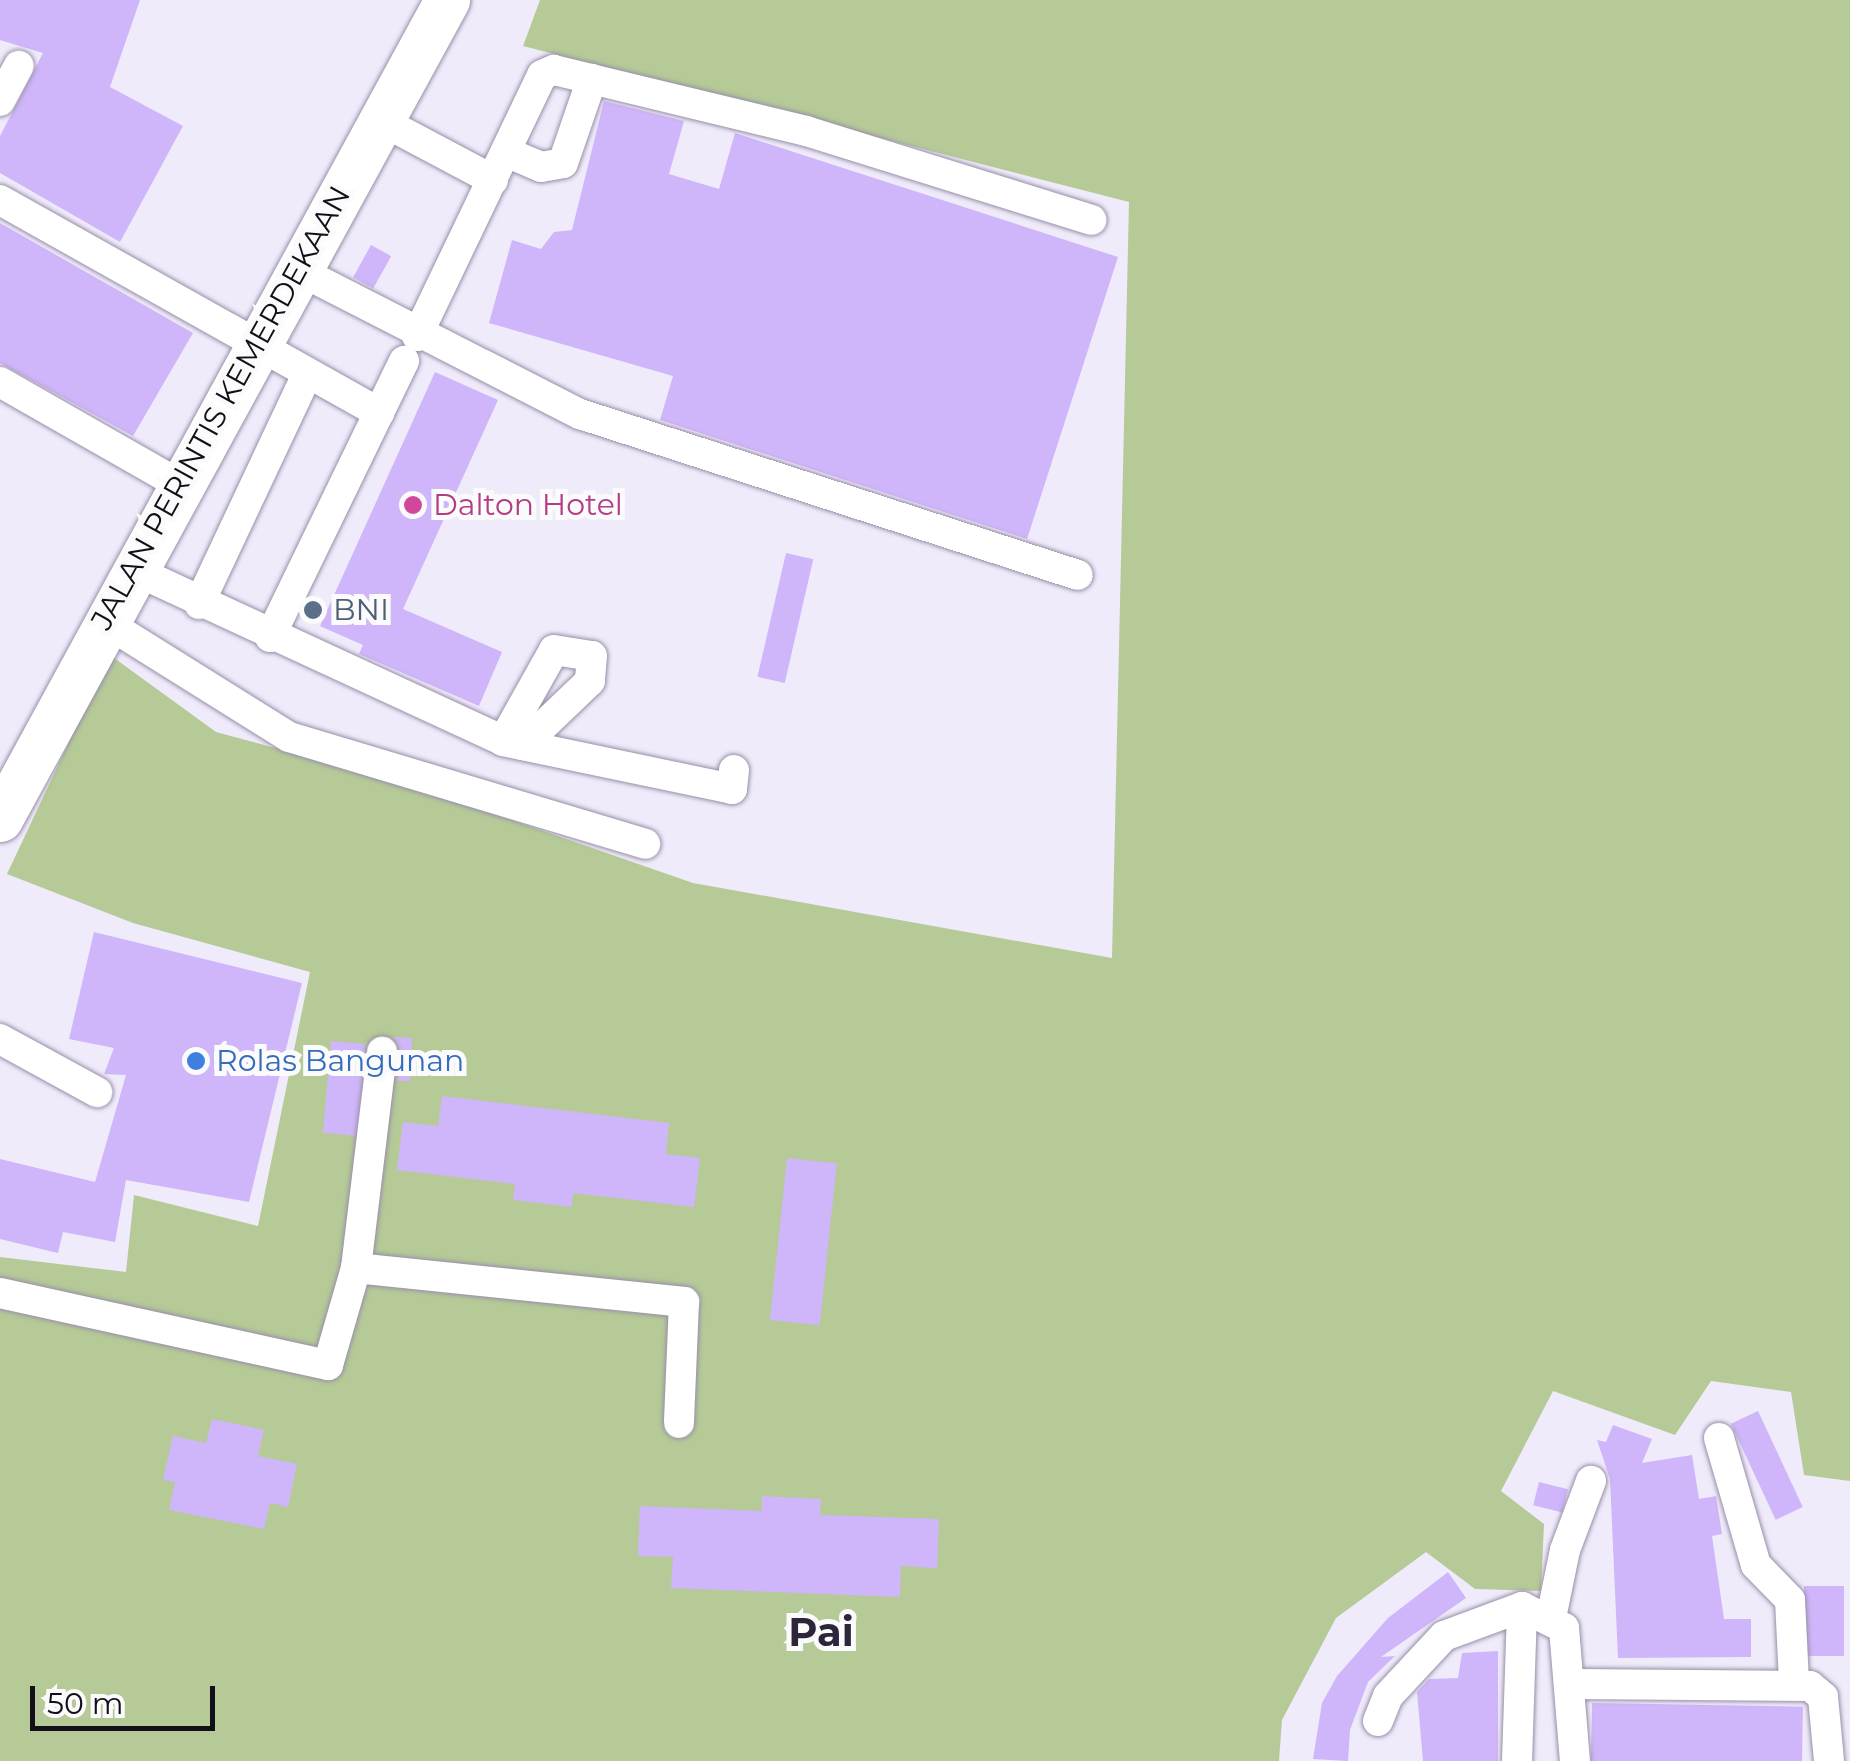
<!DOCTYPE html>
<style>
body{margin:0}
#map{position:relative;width:1850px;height:1761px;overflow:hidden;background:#f0ebfb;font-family:Montserrat,sans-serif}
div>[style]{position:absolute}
.green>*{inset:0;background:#b5ca97}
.building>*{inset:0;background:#cfb5f9;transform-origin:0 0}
.roads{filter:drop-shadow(0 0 2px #988fa8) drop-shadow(0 0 2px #988fa8)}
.minor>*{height:30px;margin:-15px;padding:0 15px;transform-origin:15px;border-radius:15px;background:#fff}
.highway>*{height:45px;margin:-22.5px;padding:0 22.5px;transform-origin:22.5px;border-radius:22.5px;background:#fff}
.dots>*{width:28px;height:28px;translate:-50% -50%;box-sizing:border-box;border:5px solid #fbfbfb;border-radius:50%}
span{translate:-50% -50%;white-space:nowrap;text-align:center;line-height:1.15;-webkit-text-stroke:10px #fbfbfb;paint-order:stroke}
.street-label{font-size:30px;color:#130f19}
.hotel-label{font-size:30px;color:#b23c85}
.left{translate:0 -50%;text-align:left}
.service-label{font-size:30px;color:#4e5e75}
.shop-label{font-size:30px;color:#366cbe}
.district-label{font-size:40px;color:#2d253a;font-weight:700}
.scale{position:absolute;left:30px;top:1686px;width:185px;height:45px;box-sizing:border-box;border:5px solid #130f19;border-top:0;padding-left:12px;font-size:30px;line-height:35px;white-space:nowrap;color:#130f19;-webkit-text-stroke:8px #fbfbfb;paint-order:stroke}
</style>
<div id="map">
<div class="green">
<div style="clip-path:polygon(540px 0,1850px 0,1850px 1481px,1804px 1475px,1791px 1392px,1711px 1381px,1675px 1435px,1553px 1391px,1501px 1491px,1544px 1524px,1541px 1591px,1475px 1589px,1426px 1552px,1336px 1618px,1282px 1720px,1279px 1761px,0 1761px,0 1257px,126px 1272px,134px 1195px,258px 1226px,310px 972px,133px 923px,7px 874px,110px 655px,216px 732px,405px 783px,693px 883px,1112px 958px,1129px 202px,523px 46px)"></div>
</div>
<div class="building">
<div style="clip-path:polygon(0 0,140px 0,110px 87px,183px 126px,120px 242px,0 173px,0 136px,43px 53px,0 40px)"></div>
<div style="clip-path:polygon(604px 101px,684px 121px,669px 174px,719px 189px,735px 133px,1118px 257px,1027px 539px,660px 420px,673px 376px,489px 323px,512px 240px,541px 249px,554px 232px,572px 230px)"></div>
<div style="clip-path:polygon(0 223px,193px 333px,133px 436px,0 363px)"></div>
<div style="left:371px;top:245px;width:23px;height:37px;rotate:29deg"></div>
<div style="clip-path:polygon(435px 372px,498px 400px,403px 609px,502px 652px,479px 706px,359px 654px,363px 645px,320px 626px)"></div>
<div style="left:786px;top:553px;width:28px;height:127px;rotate:13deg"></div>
<div style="clip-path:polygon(94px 932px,302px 983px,249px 1202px,126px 1180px,115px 1242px,63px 1232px,58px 1253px,0 1239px,0 1159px,95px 1182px,126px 1075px,104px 1074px,114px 1048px,69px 1039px)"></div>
<div style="clip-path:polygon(393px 1037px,412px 1038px,410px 1081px,397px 1081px,401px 1053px)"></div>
<div style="left:331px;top:1041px;width:35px;height:92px;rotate:5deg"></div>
<div style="clip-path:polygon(442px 1096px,669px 1123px,666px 1154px,700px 1158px,694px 1207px,573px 1193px,572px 1207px,513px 1200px,515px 1184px,397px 1170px,403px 1122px,438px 1126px)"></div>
<div style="left:787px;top:1158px;width:50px;height:163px;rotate:6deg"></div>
<div style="left:1758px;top:1411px;width:106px;height:30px;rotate:65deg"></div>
<div style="clip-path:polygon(212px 1419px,264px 1430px,258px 1456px,297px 1464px,288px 1507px,270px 1503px,264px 1529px,169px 1510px,175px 1482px,163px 1480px,173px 1436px,206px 1443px)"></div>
<div style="clip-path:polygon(1613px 1425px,1652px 1439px,1642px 1463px,1692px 1455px,1699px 1499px,1716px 1496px,1722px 1534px,1712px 1536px,1724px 1619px,1751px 1619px,1751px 1657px,1618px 1658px,1610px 1479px,1597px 1440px,1606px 1442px)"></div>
<div style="left:1539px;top:1482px;width:30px;height:24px;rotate:14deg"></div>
<div style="clip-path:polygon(762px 1496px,821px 1499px,820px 1515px,939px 1519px,937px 1568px,901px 1566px,900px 1597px,671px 1588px,673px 1557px,638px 1556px,640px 1506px,762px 1511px)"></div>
<div style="clip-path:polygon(1448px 1572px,1466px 1598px,1381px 1657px,1395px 1656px,1368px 1682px,1350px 1730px,1348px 1761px,1313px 1759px,1322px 1703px,1337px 1676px,1388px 1618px)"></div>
<div style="left:1804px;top:1586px;width:40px;height:70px"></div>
<div style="clip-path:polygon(1498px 1651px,1498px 1761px,1423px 1761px,1417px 1692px,1429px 1679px,1458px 1678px,1462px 1653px)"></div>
<div style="left:1592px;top:1703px;width:211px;height:58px;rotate:1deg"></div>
</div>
<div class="roads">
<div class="minor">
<div style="left:0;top:101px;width:40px;rotate:-62deg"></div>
<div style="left:380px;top:120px;width:128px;rotate:28deg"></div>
<div style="left:506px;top:152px;width:38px;rotate:23deg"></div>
<div style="left:541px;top:167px;width:22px;rotate:-10deg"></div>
<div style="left:563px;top:163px;width:89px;rotate:-71deg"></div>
<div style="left:0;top:200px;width:435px;rotate:29.3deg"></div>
<div style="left:298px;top:270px;width:317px;rotate:27.1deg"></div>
<div style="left:580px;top:414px;width:523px;rotate:17.92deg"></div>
<div style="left:417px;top:336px;width:289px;rotate:-64.4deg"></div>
<div style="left:542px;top:75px;width:13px;rotate:-23deg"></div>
<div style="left:554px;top:70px;width:259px;rotate:13.6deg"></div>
<div style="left:806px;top:131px;width:299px;rotate:17.3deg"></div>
<div style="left:0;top:382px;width:212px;rotate:29.7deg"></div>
<div style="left:138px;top:572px;width:402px;rotate:24.8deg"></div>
<div style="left:503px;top:741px;width:234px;rotate:11.8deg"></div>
<div style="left:732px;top:789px;width:19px;rotate:-84deg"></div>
<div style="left:199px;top:604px;width:254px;rotate:-64.8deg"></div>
<div style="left:105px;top:622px;width:217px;rotate:32deg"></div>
<div style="left:289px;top:737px;width:372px;rotate:16.7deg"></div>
<div style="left:270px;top:637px;width:307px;rotate:-64.1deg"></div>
<div style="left:503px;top:741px;width:104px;rotate:-60.7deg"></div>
<div style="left:554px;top:650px;width:38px;rotate:9deg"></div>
<div style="left:592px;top:656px;width:25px;rotate:95deg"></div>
<div style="left:590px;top:681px;width:93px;rotate:136.3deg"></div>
<div style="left:0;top:1039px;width:111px;rotate:28.7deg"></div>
<div style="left:356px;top:1268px;width:218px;rotate:-83.1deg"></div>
<div style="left:0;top:1293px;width:336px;rotate:12.4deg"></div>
<div style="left:328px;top:1365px;width:101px;rotate:-73.9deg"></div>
<div style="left:356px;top:1268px;width:330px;rotate:5.9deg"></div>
<div style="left:684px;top:1302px;width:121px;rotate:92.4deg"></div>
<div style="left:1719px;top:1438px;width:132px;rotate:73.8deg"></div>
<div style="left:1756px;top:1565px;width:49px;rotate:45.8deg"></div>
<div style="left:1790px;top:1600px;width:82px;rotate:87.2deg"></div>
<div style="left:1551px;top:1618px;width:69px;rotate:-78.4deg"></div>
<div style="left:1565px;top:1550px;width:74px;rotate:-69.4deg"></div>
<div style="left:1573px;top:1684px;width:237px;rotate:0.5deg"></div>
<div style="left:1810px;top:1686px;width:17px;rotate:40deg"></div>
<div style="left:1823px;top:1697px;width:64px;rotate:84.6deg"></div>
<div style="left:1378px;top:1721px;width:27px;rotate:-68deg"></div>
<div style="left:1388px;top:1696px;width:82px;rotate:-47deg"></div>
<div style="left:1444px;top:1636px;width:83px;rotate:-20.4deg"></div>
<div style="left:1522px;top:1607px;width:47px;rotate:26.6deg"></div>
<div style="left:1564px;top:1628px;width:133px;rotate:85.3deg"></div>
<div style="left:1517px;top:1761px;width:154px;rotate:-88.1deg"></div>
</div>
<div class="highway">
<div style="left:0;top:819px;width:933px;rotate:-61.37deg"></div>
</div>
</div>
<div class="dots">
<div style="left:413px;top:505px;background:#d1479c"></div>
<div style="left:313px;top:610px;background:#5c6f8a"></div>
<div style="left:196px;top:1061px;background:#3f7fe0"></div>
</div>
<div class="street-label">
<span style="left:221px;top:408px;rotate:-61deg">JALAN PERINTIS KEMERDEKAAN</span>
</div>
<div class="hotel-label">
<span class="left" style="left:433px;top:505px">Dalton Hotel</span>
</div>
<div class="service-label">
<span class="left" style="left:333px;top:610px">BNI</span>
</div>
<div class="shop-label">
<span class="left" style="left:216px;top:1061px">Rolas Bangunan</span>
</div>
<div class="district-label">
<span style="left:821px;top:1632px">Pai</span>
</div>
<div class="scale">50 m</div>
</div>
